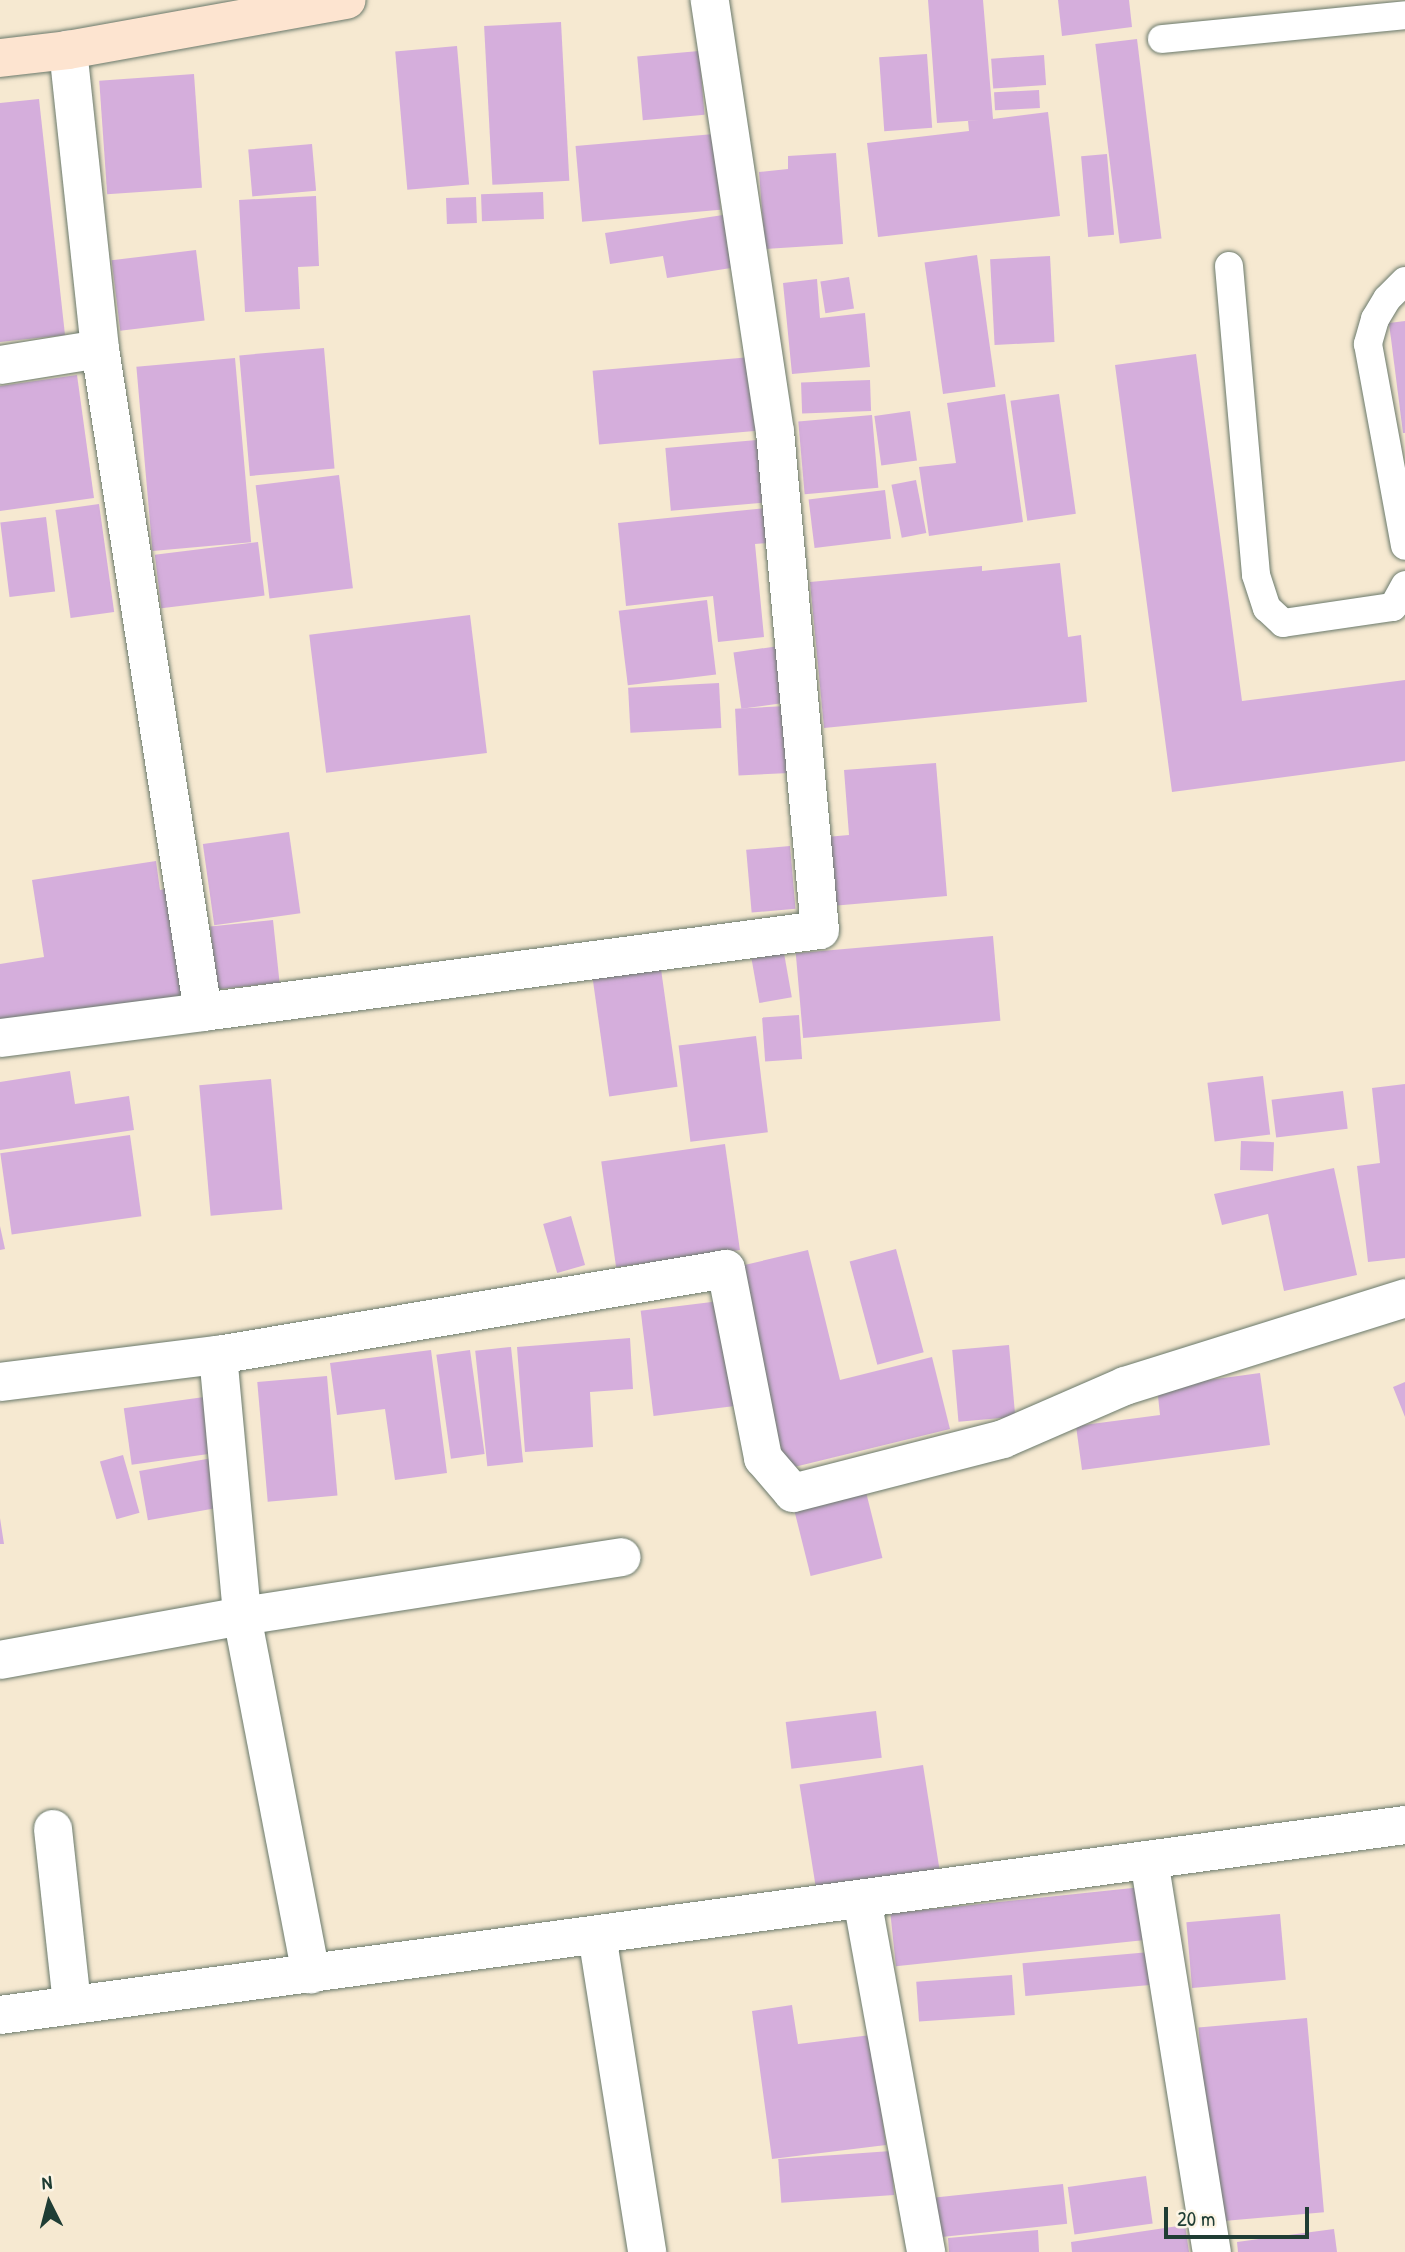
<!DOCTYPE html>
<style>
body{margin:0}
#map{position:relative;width:1405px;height:2252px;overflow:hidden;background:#f6e9d1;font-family:"Patrick Hand",sans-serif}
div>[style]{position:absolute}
.building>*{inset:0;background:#d5aedc;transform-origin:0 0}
.roads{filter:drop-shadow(0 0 2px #6a796b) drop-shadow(0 0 2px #6a796b)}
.lane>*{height:28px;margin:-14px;padding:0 14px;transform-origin:14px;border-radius:14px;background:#fff}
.street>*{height:38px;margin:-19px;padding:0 19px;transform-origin:19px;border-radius:19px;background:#fff}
.secondary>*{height:38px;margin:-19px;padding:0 19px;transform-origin:19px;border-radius:19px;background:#fde4d0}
span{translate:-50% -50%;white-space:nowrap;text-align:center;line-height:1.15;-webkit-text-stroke:5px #fcf5e5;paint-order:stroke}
.north{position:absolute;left:14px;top:2168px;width:70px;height:70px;-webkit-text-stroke:5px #fcf5e5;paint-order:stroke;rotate:354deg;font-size:19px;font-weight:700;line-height:28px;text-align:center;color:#1f3d34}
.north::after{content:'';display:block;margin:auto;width:24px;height:32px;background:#1f3d34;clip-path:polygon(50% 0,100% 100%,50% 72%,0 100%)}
.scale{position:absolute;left:1164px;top:2207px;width:145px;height:32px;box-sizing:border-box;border:4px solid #1f3d34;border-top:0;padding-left:9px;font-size:21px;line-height:24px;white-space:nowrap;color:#1f3d34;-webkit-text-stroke:5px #fcf5e5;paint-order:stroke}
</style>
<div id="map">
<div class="building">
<div style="clip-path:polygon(928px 0,983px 0,993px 119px,1048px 112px,1060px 216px,878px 237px,867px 143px,969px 131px,968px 121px,980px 120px,937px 123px)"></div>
<div style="clip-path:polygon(1058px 0,1129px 0,1132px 27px,1062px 36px)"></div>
<div style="left:561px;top:22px;width:159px;height:77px;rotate:87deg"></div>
<div style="left:1137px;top:39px;width:201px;height:42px;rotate:83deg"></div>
<div style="left:457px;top:46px;width:139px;height:62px;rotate:85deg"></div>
<div style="left:699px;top:51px;width:64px;height:62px;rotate:85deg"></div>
<div style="left:927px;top:54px;width:74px;height:48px;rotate:86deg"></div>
<div style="left:1044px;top:55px;width:30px;height:53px;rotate:86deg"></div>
<div style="left:194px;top:74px;width:114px;height:95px;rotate:86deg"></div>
<div style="left:1039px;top:90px;width:18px;height:45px;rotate:87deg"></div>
<div style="clip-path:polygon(39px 99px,65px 335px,0 342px,0 103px)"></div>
<div style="left:714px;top:134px;width:76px;height:139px;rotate:85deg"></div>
<div style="left:312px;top:144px;width:47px;height:64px;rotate:85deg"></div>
<div style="clip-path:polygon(836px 153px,843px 244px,765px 249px,759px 172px,788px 169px,788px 156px)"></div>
<div style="left:1107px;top:154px;width:81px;height:26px;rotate:85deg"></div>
<div style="left:543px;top:192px;width:27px;height:62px;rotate:88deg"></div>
<div style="clip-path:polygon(316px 196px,319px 266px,298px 267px,300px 309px,245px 312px,239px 200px)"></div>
<div style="left:476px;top:197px;width:26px;height:30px;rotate:88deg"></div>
<div style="clip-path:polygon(723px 215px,731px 268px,667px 278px,663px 256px,610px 264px,605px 233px)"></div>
<div style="left:196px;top:250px;width:71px;height:85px;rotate:83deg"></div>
<div style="left:977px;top:255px;width:133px;height:53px;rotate:82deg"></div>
<div style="left:1050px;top:256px;width:86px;height:60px;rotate:87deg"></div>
<div style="left:849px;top:277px;width:32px;height:29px;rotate:81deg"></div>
<div style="clip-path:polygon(817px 279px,820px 318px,865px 313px,870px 367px,792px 374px,783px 283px)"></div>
<div style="clip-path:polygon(1405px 321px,1405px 433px,1403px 433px,1389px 323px)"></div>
<div style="left:324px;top:348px;width:121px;height:85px;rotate:85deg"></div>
<div style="clip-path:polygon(1196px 354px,1242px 701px,1405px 680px,1405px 761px,1172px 792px,1115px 365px)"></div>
<div style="left:751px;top:357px;width:74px;height:159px;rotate:85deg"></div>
<div style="left:235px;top:358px;width:185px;height:99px;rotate:85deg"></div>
<div style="clip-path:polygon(77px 375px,94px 498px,0 511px,0 386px)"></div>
<div style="left:870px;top:380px;width:31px;height:69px;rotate:88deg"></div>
<div style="clip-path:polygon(1005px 394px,1023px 522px,929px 536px,919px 467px,956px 463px,947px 403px)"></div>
<div style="left:1059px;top:394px;width:121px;height:49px;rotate:82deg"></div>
<div style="left:910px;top:411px;width:50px;height:36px;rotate:82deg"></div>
<div style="left:872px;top:415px;width:73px;height:74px;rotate:85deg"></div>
<div style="left:757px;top:440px;width:63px;height:92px;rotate:85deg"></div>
<div style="left:339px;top:475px;width:114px;height:84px;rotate:83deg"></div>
<div style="left:916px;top:480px;width:54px;height:25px;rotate:79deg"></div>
<div style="left:885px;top:490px;width:49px;height:77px;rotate:83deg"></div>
<div style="left:99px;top:504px;width:109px;height:44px;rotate:82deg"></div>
<div style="clip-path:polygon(766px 508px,769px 543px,755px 544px,764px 637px,718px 642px,713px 596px,626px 606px,618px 523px)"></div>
<div style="left:46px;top:517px;width:75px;height:46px;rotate:83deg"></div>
<div style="left:258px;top:542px;width:54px;height:104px;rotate:83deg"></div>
<div style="clip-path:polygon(1060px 563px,1068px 637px,1081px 635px,1087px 702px,824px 728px,810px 582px,982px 566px,982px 571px)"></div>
<div style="left:707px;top:600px;width:75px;height:89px;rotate:83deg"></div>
<div style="left:470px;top:615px;width:139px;height:162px;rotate:83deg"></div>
<div style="left:779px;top:646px;width:57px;height:46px;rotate:82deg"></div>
<div style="left:719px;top:683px;width:45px;height:91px;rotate:87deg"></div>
<div style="left:786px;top:706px;width:67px;height:51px;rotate:87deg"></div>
<div style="clip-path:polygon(936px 763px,947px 896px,820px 907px,815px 838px,849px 835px,844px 770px)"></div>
<div style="left:289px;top:832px;width:82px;height:87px;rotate:82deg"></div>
<div style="left:790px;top:846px;width:63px;height:44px;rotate:85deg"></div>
<div style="clip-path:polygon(156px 861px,160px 890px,165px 889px,182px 997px,0 1026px,0 964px,44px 957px,32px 880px)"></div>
<div style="left:273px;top:920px;width:63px;height:63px;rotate:84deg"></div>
<div style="left:993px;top:936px;width:85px;height:198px;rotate:85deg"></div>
<div style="left:784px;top:953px;width:45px;height:33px;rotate:80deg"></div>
<div style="left:660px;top:962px;width:126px;height:69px;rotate:82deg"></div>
<div style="left:799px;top:1015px;width:44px;height:37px;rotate:86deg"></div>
<div style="left:756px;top:1036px;width:97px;height:78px;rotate:83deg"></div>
<div style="clip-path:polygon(70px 1071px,75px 1104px,129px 1096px,134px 1130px,0 1150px,0 1082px)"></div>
<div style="left:1263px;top:1076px;width:59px;height:56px;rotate:83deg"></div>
<div style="left:271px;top:1079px;width:131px;height:72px;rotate:85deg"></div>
<div style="clip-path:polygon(1405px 1084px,1405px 1258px,1368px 1262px,1357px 1166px,1380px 1163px,1372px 1088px)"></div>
<div style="left:1343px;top:1091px;width:38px;height:72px;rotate:83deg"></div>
<div style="left:130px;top:1135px;width:82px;height:131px;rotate:82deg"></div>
<div style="left:1241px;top:1141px;width:33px;height:29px;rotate:2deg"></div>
<div style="left:725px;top:1144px;width:107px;height:125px;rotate:82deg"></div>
<div style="clip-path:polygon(1334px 1168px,1357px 1275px,1284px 1291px,1268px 1214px,1222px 1225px,1214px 1194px)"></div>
<div style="left:571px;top:1216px;width:51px;height:29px;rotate:74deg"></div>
<div style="clip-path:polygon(0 1226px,5px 1249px,0 1250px)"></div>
<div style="left:896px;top:1249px;width:107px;height:48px;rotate:75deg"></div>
<div style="clip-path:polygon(808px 1250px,840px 1380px,932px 1357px,950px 1429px,786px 1469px,736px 1267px)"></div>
<div style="left:728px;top:1300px;width:106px;height:88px;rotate:83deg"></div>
<div style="clip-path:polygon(630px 1338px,633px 1389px,590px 1392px,593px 1447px,525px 1452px,517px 1347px)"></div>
<div style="left:1009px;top:1345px;width:72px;height:57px;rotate:85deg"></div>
<div style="left:511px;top:1347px;width:116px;height:36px;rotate:84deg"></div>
<div style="clip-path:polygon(431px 1350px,447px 1473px,395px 1480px,385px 1409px,337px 1415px,330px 1363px)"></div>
<div style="left:470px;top:1350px;width:105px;height:34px;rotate:82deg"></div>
<div style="clip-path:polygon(1260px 1373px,1270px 1445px,1082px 1470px,1076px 1426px,1160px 1415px,1157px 1387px)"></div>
<div style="left:327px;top:1376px;width:120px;height:70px;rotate:85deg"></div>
<div style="clip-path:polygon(1405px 1382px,1405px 1417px,1393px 1387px)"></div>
<div style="left:204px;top:1397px;width:57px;height:81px;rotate:82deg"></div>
<div style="left:123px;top:1455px;width:60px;height:24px;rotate:74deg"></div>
<div style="left:218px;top:1457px;width:50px;height:80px;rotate:80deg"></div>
<div style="left:866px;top:1492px;width:68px;height:74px;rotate:76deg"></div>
<div style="clip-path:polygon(0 1518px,4px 1544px,0 1544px)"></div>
<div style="left:876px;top:1711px;width:47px;height:91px;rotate:83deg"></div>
<div style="left:923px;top:1765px;width:110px;height:125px;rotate:81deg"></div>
<div style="left:1142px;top:1887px;width:53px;height:253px;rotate:84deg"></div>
<div style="left:1280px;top:1914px;width:66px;height:94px;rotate:85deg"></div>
<div style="left:1150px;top:1952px;width:33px;height:128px;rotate:85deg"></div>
<div style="left:1012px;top:1975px;width:40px;height:96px;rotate:86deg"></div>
<div style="clip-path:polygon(792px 2005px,798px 2044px,871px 2035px,886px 2145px,772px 2159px,752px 2011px)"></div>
<div style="left:1307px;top:2018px;width:195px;height:109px;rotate:85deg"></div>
<div style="left:891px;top:2151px;width:44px;height:113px;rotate:86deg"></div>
<div style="left:1146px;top:2176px;width:48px;height:79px;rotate:82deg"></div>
<div style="left:1063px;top:2184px;width:40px;height:131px;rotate:84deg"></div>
<div style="clip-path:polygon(1185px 2225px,1189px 2252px,1072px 2252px,1071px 2242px)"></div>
<div style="clip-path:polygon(1334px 2229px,1337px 2252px,1238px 2252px,1237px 2242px)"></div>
<div style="clip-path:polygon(1038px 2230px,1039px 2252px,949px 2252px,948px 2238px)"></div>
</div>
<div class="roads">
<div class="lane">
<div style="left:1162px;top:39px;width:244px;rotate:-5.6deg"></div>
<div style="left:1229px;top:266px;width:310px;rotate:85deg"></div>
<div style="left:1256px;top:575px;width:35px;rotate:72deg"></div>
<div style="left:1267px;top:608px;width:22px;rotate:43deg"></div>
<div style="left:1283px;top:623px;width:111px;rotate:-8.3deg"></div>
<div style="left:1393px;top:607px;width:25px;rotate:-61deg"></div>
<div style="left:1405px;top:281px;width:25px;rotate:135deg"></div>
<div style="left:1387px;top:299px;width:23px;rotate:121deg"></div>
<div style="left:1375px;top:319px;width:26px;rotate:106deg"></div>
<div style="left:1368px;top:344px;width:205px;rotate:79.6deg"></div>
</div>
<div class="street">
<div style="left:0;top:365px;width:101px;rotate:-9.1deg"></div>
<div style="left:203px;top:1012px;width:622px;rotate:-7.57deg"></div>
<div style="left:820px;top:930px;width:500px;rotate:-95.16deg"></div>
<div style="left:775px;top:432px;width:437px;rotate:-98.6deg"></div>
<div style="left:0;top:1038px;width:205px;rotate:-7.3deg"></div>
<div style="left:203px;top:1012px;width:671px;rotate:-98.83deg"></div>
<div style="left:100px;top:349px;width:301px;rotate:-96.1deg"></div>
<div style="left:218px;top:1355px;width:262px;rotate:84.7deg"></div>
<div style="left:242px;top:1616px;width:365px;rotate:79.1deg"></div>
<div style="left:0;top:1382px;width:220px;rotate:-7.1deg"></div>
<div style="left:218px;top:1355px;width:515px;rotate:-9.61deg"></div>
<div style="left:726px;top:1269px;width:193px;rotate:78.9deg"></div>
<div style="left:763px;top:1458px;width:46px;rotate:49.4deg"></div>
<div style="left:793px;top:1493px;width:217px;rotate:-14.4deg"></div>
<div style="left:1003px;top:1439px;width:133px;rotate:-23.5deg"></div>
<div style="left:1125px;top:1386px;width:294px;rotate:-17.4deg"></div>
<div style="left:0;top:1660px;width:246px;rotate:-10.3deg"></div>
<div style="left:242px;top:1616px;width:384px;rotate:-8.8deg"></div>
<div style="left:53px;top:1829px;width:177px;rotate:83.8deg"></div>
<div style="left:1149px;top:1860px;width:397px;rotate:80.9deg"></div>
<div style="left:862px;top:1899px;width:359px;rotate:79.7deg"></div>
<div style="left:597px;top:1935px;width:321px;rotate:81deg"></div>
<div style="left:0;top:2015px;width:1418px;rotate:-7.7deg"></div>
</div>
<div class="secondary">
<div style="left:0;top:58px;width:68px;rotate:-6.7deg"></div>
<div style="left:68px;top:50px;width:283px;rotate:-10.2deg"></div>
</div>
</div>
<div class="north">N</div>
<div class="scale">20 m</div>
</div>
